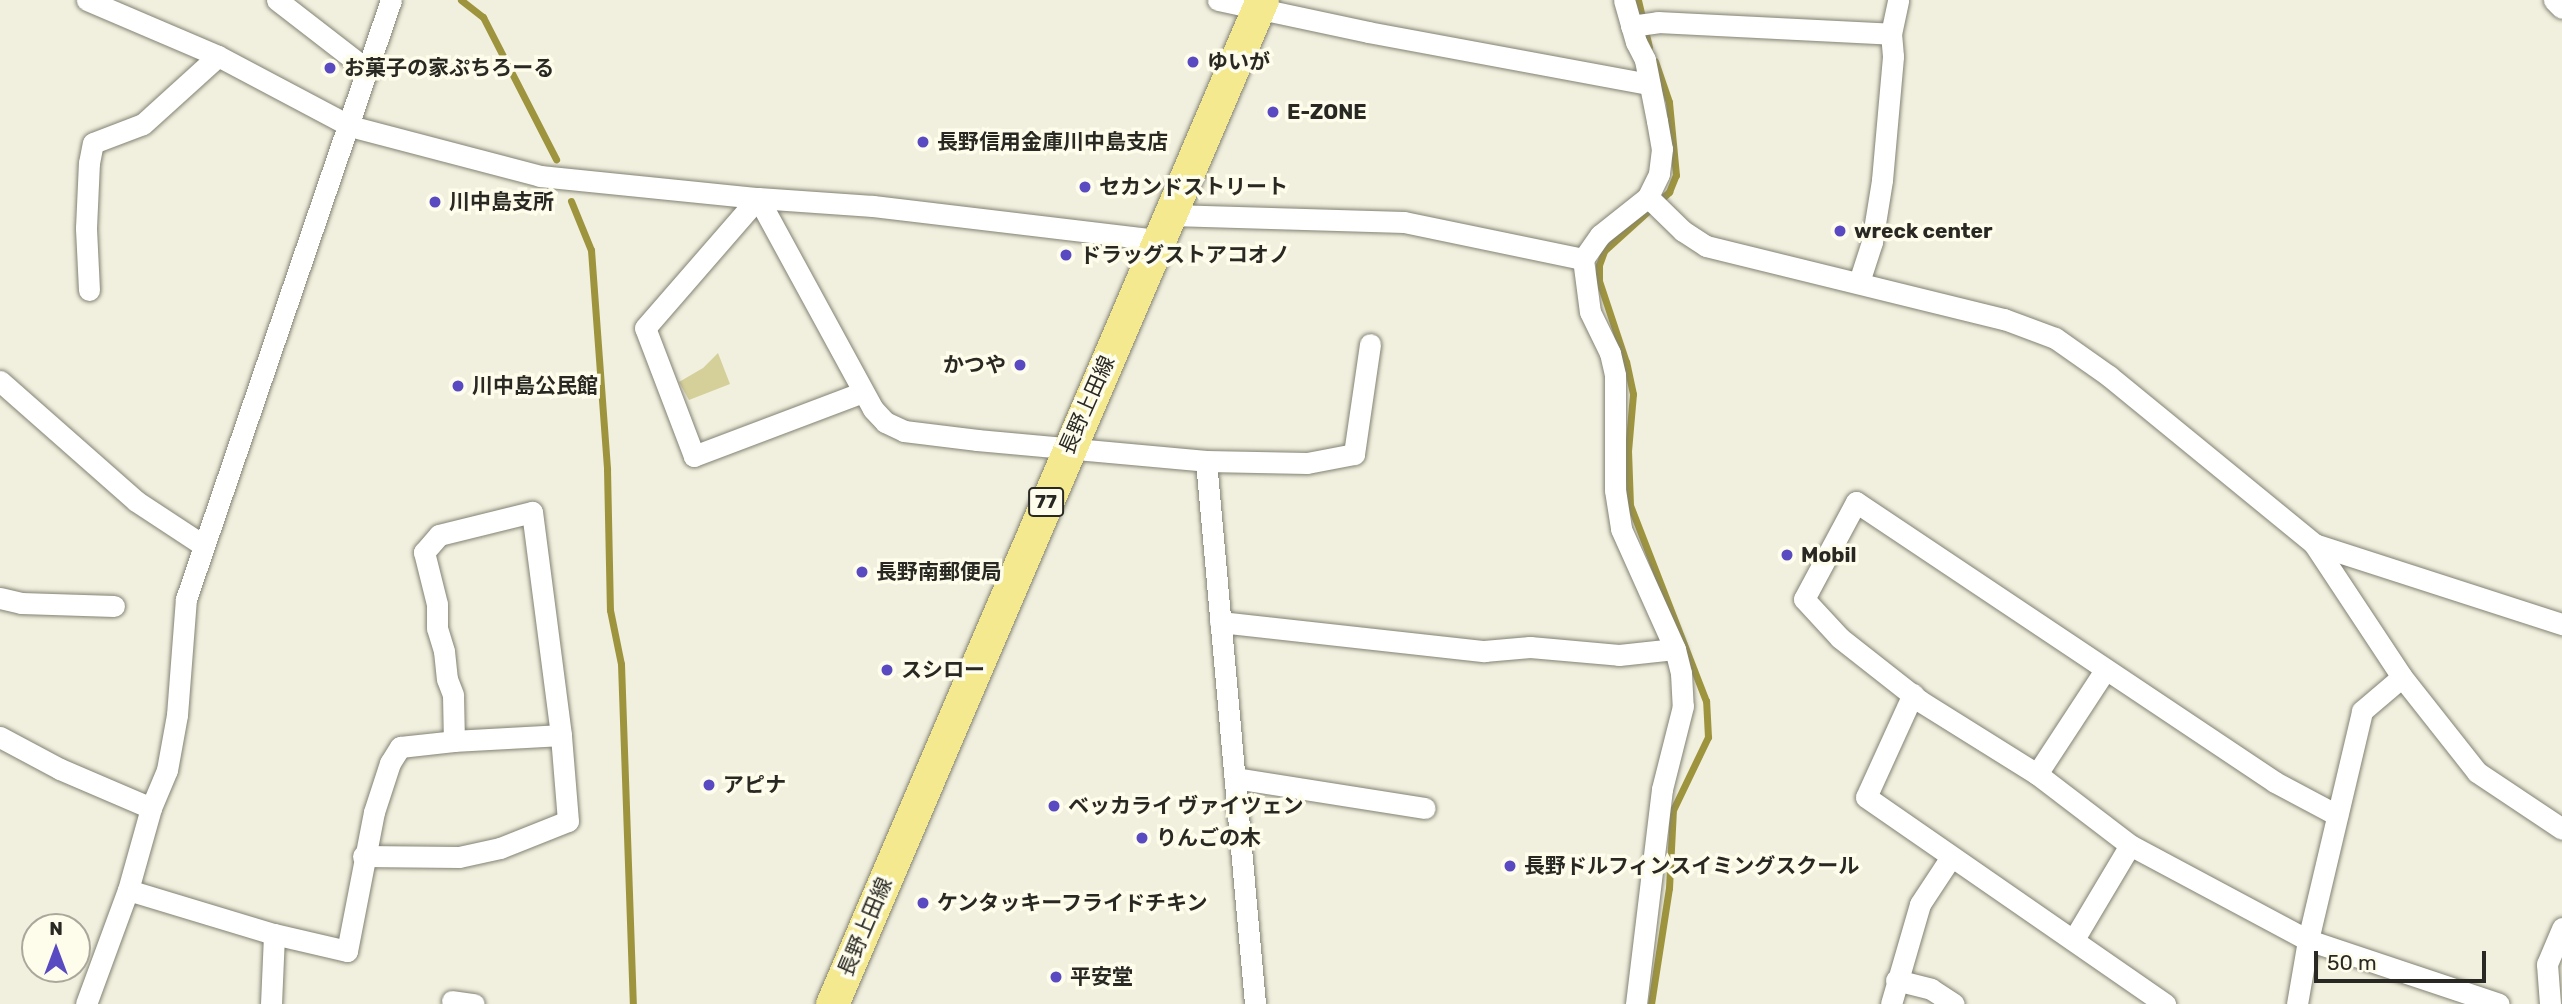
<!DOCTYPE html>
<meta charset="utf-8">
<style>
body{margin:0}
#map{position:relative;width:2562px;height:1004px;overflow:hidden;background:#f1f0df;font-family:Rubik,"Noto Sans JP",sans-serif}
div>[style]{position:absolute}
.green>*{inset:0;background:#d5cf9a}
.stream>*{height:7px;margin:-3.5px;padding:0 3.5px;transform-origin:3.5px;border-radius:3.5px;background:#9e943e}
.roads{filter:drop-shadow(0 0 2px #838273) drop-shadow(0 0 2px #838273)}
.street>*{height:21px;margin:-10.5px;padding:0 10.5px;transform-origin:10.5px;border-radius:10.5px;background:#fff}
.primary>*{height:33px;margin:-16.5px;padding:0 16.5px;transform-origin:16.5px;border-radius:16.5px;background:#f4e98f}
.dots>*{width:19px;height:19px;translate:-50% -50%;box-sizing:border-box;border:4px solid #fefdec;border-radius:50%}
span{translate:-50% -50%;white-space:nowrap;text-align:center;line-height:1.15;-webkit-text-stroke:7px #fefdec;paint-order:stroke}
.shield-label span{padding:2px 5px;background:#fefdec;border:2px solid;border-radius:5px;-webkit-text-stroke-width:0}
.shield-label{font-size:19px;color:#292822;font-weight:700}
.poi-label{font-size:21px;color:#292822;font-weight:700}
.left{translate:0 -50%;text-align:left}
.right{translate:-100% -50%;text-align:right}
.street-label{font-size:21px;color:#292822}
.north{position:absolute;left:21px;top:913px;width:70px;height:70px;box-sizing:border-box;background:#fefdec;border:2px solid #a9a89b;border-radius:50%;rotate:0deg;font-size:19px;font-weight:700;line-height:28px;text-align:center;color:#292822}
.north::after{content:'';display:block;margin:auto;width:24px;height:32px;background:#594ac2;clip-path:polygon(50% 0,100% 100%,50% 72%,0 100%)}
.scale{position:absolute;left:2314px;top:951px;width:172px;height:32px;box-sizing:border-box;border:4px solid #292822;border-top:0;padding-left:9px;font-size:21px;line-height:24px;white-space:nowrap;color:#292822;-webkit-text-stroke:5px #fefdec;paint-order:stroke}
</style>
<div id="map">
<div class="green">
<div style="clip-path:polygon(718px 353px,730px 384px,689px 400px,679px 382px,703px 368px)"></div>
</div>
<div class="stream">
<div style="left:461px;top:0;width:28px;rotate:38deg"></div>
<div style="left:483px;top:17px;width:160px;rotate:62.8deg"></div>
<div style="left:1638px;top:0;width:48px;rotate:76.8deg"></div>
<div style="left:571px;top:201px;width:53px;rotate:67.8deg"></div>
<div style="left:591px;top:250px;width:220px;rotate:85.8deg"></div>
<div style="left:607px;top:469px;width:141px;rotate:88.8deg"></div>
<div style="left:610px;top:610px;width:55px;rotate:78.5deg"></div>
<div style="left:621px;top:664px;width:340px;rotate:88deg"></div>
<div style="left:1651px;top:1004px;width:117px;rotate:-81.2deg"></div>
<div style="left:1669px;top:888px;width:78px;rotate:-87.1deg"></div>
<div style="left:1673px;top:810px;width:81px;rotate:-64.4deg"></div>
<div style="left:1708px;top:737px;width:36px;rotate:-93deg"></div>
<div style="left:1706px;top:701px;width:210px;rotate:-111.2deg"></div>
<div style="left:1630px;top:505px;width:54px;rotate:-92.1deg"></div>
<div style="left:1628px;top:451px;width:57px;rotate:-85deg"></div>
<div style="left:1633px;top:394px;width:33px;rotate:-102deg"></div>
<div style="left:1626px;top:362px;width:85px;rotate:-108.4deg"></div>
<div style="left:1599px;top:281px;width:16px;rotate:-90deg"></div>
<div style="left:1599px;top:265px;width:15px;rotate:-70deg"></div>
<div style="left:1604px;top:251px;width:88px;rotate:-42.2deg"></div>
<div style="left:1669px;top:192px;width:18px;rotate:-68deg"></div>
<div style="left:1676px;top:175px;width:73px;rotate:-95.5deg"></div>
<div style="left:1669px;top:102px;width:43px;rotate:-108.9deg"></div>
</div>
<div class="roads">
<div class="street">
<div style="left:87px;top:0;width:142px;rotate:23.1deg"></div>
<div style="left:218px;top:56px;width:149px;rotate:27.9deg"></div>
<div style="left:350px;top:126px;width:196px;rotate:14.7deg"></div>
<div style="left:540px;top:176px;width:219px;rotate:5.8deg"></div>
<div style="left:758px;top:198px;width:115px;rotate:4deg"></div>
<div style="left:873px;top:206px;width:288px;rotate:6.8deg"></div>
<div style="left:277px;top:0;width:116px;rotate:37.7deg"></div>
<div style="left:1218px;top:0;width:153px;rotate:12deg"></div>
<div style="left:1368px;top:32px;width:286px;rotate:10.5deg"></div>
<div style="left:1624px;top:0;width:44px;rotate:74.1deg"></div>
<div style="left:1636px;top:42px;width:20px;rotate:63deg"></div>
<div style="left:1645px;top:60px;width:62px;rotate:78.9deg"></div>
<div style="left:1657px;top:121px;width:28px;rotate:80deg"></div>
<div style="left:1662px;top:149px;width:25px;rotate:97deg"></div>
<div style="left:1659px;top:174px;width:25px;rotate:116deg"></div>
<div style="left:1648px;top:197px;width:61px;rotate:141.6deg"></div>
<div style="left:1600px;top:235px;width:29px;rotate:125deg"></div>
<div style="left:1583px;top:259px;width:53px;rotate:82.5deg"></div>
<div style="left:1590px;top:312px;width:46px;rotate:64deg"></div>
<div style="left:1610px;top:353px;width:23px;rotate:77deg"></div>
<div style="left:1615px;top:375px;width:115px;rotate:90deg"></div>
<div style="left:1615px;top:490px;width:39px;rotate:81deg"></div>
<div style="left:1621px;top:529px;width:132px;rotate:65.8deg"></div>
<div style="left:1675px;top:649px;width:25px;rotate:76deg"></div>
<div style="left:1681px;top:673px;width:33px;rotate:87deg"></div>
<div style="left:1683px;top:706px;width:86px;rotate:104.2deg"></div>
<div style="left:1662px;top:789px;width:217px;rotate:96.9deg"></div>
<div style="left:2554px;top:0;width:11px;rotate:45deg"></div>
<div style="left:1631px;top:26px;width:27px;rotate:-8deg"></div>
<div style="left:1658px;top:22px;width:233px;rotate:2.9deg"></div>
<div style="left:1648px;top:197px;width:49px;rotate:44.2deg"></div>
<div style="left:1683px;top:231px;width:27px;rotate:33deg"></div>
<div style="left:1706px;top:246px;width:307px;rotate:13.8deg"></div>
<div style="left:2004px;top:319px;width:54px;rotate:20.4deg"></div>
<div style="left:2055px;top:338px;width:66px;rotate:35.1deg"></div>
<div style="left:2109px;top:376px;width:265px;rotate:39.3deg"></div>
<div style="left:2314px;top:544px;width:159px;rotate:56.5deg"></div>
<div style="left:2402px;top:677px;width:121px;rotate:51.7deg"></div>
<div style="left:2477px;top:772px;width:102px;rotate:33.8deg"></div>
<div style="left:1171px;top:215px;width:233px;rotate:1.7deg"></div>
<div style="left:1404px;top:222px;width:183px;rotate:11.7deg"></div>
<div style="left:1859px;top:282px;width:42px;rotate:-72deg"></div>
<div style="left:1872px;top:242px;width:63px;rotate:-80.8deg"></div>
<div style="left:1882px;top:180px;width:124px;rotate:-84.9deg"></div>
<div style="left:1893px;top:56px;width:22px;rotate:-95deg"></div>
<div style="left:1891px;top:34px;width:35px;rotate:-78deg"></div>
<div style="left:89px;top:290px;width:62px;rotate:-92.8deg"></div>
<div style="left:86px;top:228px;width:65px;rotate:-87.4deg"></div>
<div style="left:89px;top:163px;width:20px;rotate:-79deg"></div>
<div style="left:93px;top:143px;width:53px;rotate:-20.8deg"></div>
<div style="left:143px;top:124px;width:101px;rotate:-42.2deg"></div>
<div style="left:0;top:381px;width:181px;rotate:41.4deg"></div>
<div style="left:136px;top:501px;width:80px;rotate:33.3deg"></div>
<div style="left:863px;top:392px;width:181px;rotate:159.3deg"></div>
<div style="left:694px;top:456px;width:137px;rotate:-110.9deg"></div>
<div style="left:645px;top:328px;width:172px;rotate:-49deg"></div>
<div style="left:758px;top:198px;width:240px;rotate:61.4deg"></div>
<div style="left:873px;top:409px;width:18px;rotate:47deg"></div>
<div style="left:885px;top:422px;width:21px;rotate:25deg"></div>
<div style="left:904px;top:431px;width:74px;rotate:7deg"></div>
<div style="left:977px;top:440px;width:230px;rotate:5.2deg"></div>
<div style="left:1206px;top:461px;width:545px;rotate:84.84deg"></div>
<div style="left:1206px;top:461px;width:101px;rotate:1.1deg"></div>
<div style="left:1307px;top:463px;width:48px;rotate:-10.8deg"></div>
<div style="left:1354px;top:454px;width:111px;rotate:-81.7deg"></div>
<div style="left:2314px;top:544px;width:261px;rotate:17.9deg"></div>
<div style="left:0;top:598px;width:22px;rotate:13deg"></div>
<div style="left:21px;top:603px;width:93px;rotate:1.8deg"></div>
<div style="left:1220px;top:622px;width:266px;rotate:6.3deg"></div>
<div style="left:1484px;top:651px;width:46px;rotate:-5deg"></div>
<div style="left:1530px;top:647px;width:89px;rotate:5.1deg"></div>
<div style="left:1619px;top:655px;width:56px;rotate:-6.1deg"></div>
<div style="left:1913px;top:694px;width:113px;rotate:114.5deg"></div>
<div style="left:1866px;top:797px;width:364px;rotate:34.7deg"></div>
<div style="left:0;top:737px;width:68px;rotate:28.1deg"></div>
<div style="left:60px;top:769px;width:99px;rotate:23.2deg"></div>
<div style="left:2037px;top:774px;width:124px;rotate:-56.8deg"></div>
<div style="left:1235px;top:778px;width:192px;rotate:9deg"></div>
<div style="left:2337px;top:815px;width:70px;rotate:-152deg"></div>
<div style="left:2275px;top:782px;width:504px;rotate:-146.25deg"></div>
<div style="left:1856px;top:502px;width:110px;rotate:118.2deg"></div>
<div style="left:1804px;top:599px;width:53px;rotate:47.3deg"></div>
<div style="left:1840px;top:638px;width:102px;rotate:38.2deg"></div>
<div style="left:1920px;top:701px;width:138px;rotate:32deg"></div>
<div style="left:2037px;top:774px;width:117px;rotate:37.4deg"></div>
<div style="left:2130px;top:845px;width:202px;rotate:28.1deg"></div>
<div style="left:2308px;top:940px;width:201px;rotate:18.5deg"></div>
<div style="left:363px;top:856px;width:96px;rotate:0.6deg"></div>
<div style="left:459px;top:857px;width:42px;rotate:-12.4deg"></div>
<div style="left:500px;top:848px;width:73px;rotate:-21.7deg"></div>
<div style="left:568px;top:821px;width:86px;rotate:-94.7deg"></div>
<div style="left:561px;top:735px;width:225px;rotate:-97.4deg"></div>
<div style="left:532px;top:512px;width:96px;rotate:166.1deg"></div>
<div style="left:439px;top:535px;width:23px;rotate:131deg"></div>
<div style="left:424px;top:552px;width:54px;rotate:76deg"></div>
<div style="left:437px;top:604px;width:24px;rotate:90deg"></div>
<div style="left:437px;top:628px;width:24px;rotate:73deg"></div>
<div style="left:444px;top:651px;width:28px;rotate:84deg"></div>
<div style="left:447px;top:679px;width:17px;rotate:69deg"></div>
<div style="left:453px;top:695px;width:46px;rotate:88.8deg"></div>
<div style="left:128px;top:890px;width:152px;rotate:16.8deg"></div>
<div style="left:274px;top:934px;width:75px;rotate:13.1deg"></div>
<div style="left:347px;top:951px;width:142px;rotate:-79deg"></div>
<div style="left:374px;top:812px;width:52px;rotate:-71.9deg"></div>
<div style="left:390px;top:763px;width:19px;rotate:-58deg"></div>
<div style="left:400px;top:747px;width:54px;rotate:-6.3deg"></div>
<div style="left:454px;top:741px;width:107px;rotate:-3.2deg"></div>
<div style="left:2074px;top:939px;width:109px;rotate:-59.2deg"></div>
<div style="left:1896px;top:980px;width:36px;rotate:14deg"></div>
<div style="left:1931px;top:989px;width:27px;rotate:33deg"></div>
<div style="left:452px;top:1001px;width:22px;rotate:8deg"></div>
<div style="left:86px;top:1004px;width:121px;rotate:-69.8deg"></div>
<div style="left:128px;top:890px;width:85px;rotate:-74.3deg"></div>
<div style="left:151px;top:808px;width:41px;rotate:-67.2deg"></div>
<div style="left:167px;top:770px;width:56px;rotate:-79.7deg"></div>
<div style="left:177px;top:715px;width:116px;rotate:-85.6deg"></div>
<div style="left:186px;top:599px;width:633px;rotate:-71.11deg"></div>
<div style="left:271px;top:1004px;width:70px;rotate:-87.5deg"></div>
<div style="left:1891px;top:1004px;width:104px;rotate:-73.8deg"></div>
<div style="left:1920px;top:904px;width:56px;rotate:-56.6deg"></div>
<div style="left:2297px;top:1004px;width:65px;rotate:-80.2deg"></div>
<div style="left:2308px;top:940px;width:235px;rotate:-76.7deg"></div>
<div style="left:2362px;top:711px;width:52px;rotate:-40.4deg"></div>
<div style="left:2550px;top:1004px;width:40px;rotate:-94.3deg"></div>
<div style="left:2547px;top:964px;width:39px;rotate:-67deg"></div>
</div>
<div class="primary">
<div style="left:832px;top:1004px;width:1092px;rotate:-66.82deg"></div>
</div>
</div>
<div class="dots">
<div style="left:1193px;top:62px;background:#594ac2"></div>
<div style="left:330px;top:68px;background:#594ac2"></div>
<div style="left:1273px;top:112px;background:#594ac2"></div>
<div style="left:923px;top:142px;background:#594ac2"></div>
<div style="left:1085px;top:187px;background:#594ac2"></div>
<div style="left:435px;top:202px;background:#594ac2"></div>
<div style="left:1840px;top:231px;background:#594ac2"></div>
<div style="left:1066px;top:255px;background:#594ac2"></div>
<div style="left:1020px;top:365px;background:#594ac2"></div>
<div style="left:458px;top:386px;background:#594ac2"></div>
<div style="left:1787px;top:555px;background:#594ac2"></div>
<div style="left:862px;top:572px;background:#594ac2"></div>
<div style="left:887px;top:670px;background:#594ac2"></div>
<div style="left:709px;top:785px;background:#594ac2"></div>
<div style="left:1054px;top:806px;background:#594ac2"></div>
<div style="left:1142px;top:838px;background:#594ac2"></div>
<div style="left:1510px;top:866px;background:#594ac2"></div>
<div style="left:923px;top:903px;background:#594ac2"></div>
<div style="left:1056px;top:977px;background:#594ac2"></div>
</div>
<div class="shield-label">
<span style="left:1046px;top:502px">77</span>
</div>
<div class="poi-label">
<span class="left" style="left:1207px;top:62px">ゆいが</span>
<span class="left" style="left:344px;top:68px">お菓子の家ぷちろーる</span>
<span class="left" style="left:1287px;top:112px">E-ZONE</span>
<span class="left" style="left:937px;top:142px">長野信用金庫川中島支店</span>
<span class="left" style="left:1099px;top:187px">セカンドストリート</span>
<span class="left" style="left:449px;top:202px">川中島支所</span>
<span class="left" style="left:1854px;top:231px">wreck center</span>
<span class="left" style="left:1080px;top:255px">ドラッグストアコオノ</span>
<span class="right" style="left:1006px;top:365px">かつや</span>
<span class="left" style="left:472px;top:386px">川中島公民館</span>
<span class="left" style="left:1801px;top:555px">Mobil</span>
<span class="left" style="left:876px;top:572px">長野南郵便局</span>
<span class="left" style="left:901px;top:670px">スシロー</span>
<span class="left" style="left:723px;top:785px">アピナ</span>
<span class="left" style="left:1068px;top:806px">ベッカライ ヴァイツェン</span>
<span class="left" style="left:1156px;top:838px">りんごの木</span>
<span class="left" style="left:1524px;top:866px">長野ドルフィンスイミングスクール</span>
<span class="left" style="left:937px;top:903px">ケンタッキーフライドチキン</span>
<span class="left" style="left:1070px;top:977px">平安堂</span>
</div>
<div class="street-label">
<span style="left:1087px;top:405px;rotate:-66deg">長野上田線</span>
<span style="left:865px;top:927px;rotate:-67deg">長野上田線</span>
</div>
<div class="north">N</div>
<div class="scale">50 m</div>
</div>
